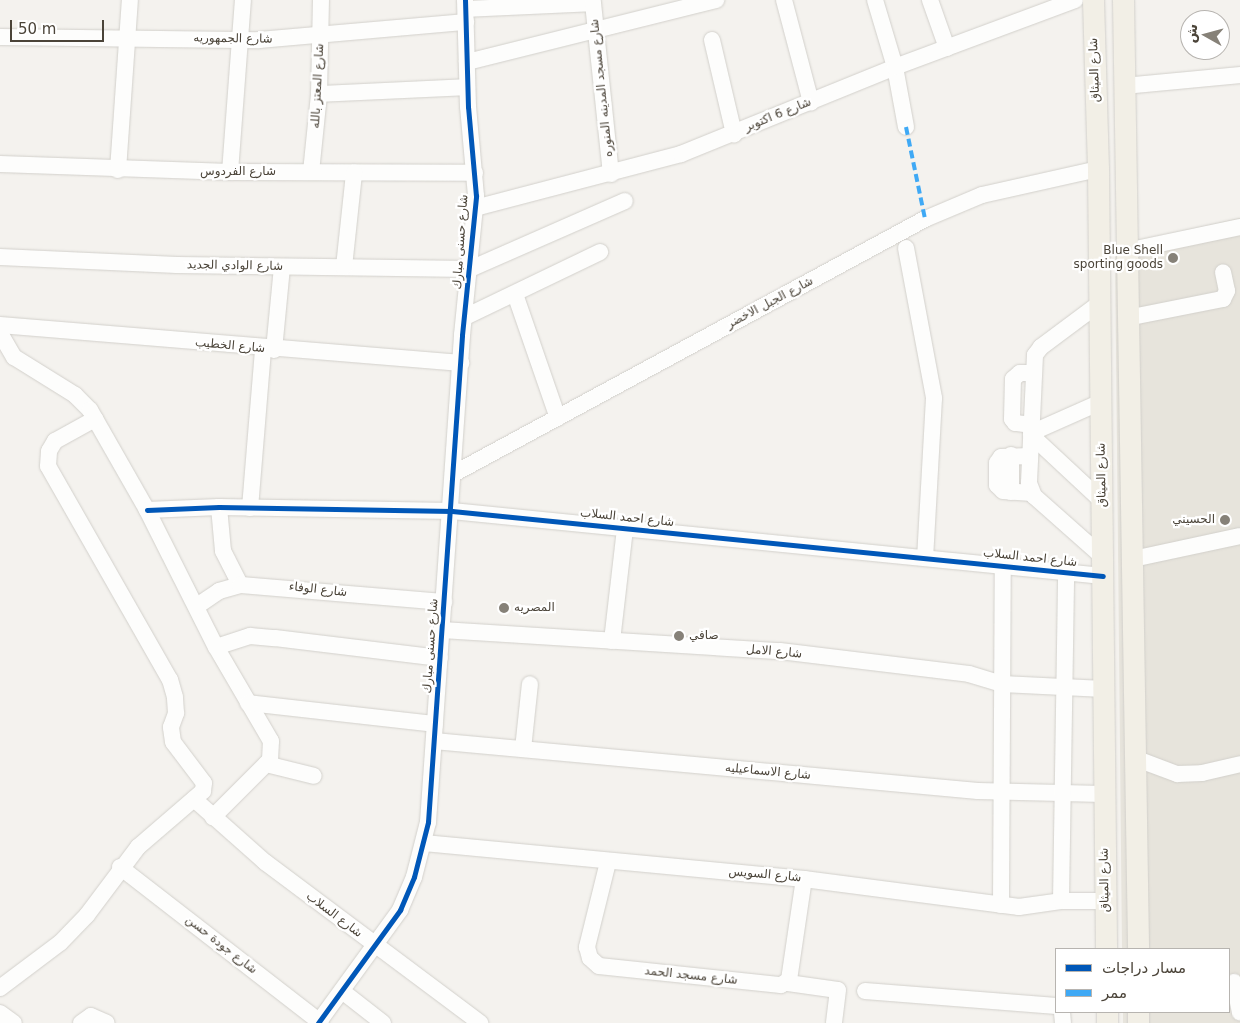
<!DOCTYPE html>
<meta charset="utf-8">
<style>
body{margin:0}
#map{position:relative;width:1240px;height:1023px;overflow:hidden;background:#f4f2ee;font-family:"DejaVu Sans",Vazirmatn,sans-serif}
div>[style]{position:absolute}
.residential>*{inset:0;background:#e7e4dc}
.roads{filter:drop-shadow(0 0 1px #d2d0cb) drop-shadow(0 0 1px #d2d0cb)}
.minor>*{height:16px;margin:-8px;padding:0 8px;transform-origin:8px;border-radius:8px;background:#fdfdfc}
.major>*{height:21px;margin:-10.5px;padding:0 10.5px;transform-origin:10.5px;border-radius:10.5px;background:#f2efe6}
.quiet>*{height:4px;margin-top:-2px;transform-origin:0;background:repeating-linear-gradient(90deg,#3fa9f5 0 8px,transparent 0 12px)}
.cycleway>*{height:5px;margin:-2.5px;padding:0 2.5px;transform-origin:2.5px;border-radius:2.5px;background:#0057b8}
.dots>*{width:14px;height:14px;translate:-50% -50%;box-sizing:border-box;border:2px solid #fff;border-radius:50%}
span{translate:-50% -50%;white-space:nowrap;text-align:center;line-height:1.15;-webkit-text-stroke:4.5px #fff;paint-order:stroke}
.street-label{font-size:12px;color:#4b4439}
.poi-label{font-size:12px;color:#4b4439}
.right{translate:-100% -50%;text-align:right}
.left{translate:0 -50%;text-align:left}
.legend{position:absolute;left:1055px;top:948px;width:175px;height:65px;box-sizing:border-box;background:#fff;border:1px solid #b7b4b0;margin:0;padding:6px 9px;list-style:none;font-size:15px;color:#4b4439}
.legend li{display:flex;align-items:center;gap:10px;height:25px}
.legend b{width:25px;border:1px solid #b7b4b0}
.north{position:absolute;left:1180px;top:10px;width:50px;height:50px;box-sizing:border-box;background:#fff;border:1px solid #b7b4b0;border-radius:50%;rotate:277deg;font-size:14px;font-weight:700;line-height:20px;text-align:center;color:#4b4439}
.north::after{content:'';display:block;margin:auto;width:18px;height:22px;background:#868178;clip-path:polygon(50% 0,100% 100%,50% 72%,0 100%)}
.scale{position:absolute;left:10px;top:20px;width:94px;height:22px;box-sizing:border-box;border:2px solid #4b4439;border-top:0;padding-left:6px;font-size:15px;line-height:18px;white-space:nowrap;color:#4b4439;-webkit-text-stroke:4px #fff;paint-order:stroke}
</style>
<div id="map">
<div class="residential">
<div style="clip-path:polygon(1240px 218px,1240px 1023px,1123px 1023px,1123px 1012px,1229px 1012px,1229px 949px,1122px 949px,1115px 246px)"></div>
</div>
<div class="roads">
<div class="minor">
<div style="left:784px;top:0;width:106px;rotate:75.2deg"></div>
<div style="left:875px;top:0;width:70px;rotate:73.4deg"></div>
<div style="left:895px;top:67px;width:61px;rotate:79.6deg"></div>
<div style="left:930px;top:0;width:51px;rotate:70.5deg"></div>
<div style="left:466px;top:9px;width:127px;rotate:-2.7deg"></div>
<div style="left:593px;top:3px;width:172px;rotate:84deg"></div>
<div style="left:0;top:37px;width:259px;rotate:0.7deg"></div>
<div style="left:259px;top:40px;width:208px;rotate:-5deg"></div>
<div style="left:712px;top:40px;width:97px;rotate:76.8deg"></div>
<div style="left:467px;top:62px;width:257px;rotate:-14deg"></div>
<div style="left:1124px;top:86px;width:117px;rotate:-5.4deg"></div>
<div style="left:319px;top:94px;width:148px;rotate:-2.7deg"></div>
<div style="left:0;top:164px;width:230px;rotate:2deg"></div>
<div style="left:230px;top:172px;width:245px;rotate:0.2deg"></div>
<div style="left:118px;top:170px;width:170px;rotate:-86deg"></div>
<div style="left:230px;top:172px;width:172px;rotate:-85.7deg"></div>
<div style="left:311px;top:172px;width:78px;rotate:-84.1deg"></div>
<div style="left:319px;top:94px;width:94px;rotate:-88.8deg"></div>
<div style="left:475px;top:208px;width:213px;rotate:-14.7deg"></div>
<div style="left:681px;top:154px;width:231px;rotate:-22.1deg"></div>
<div style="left:895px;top:67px;width:192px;rotate:-20.4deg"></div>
<div style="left:906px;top:248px;width:153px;rotate:79.4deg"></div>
<div style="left:934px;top:398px;width:160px;rotate:93.2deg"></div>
<div style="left:1126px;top:251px;width:116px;rotate:-11.9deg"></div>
<div style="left:0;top:257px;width:177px;rotate:2.6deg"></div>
<div style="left:177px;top:265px;width:293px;rotate:0.8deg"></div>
<div style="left:470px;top:269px;width:169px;rotate:-23.7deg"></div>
<div style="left:344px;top:267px;width:95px;rotate:-83.9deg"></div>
<div style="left:515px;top:294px;width:131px;rotate:70.9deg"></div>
<div style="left:1100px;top:303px;width:74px;rotate:143.3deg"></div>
<div style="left:1041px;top:347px;width:10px;rotate:127deg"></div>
<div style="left:1035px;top:355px;width:128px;rotate:92.7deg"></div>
<div style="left:1029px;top:483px;width:14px;rotate:69deg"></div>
<div style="left:1034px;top:496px;width:92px;rotate:41.5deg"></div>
<div style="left:465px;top:317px;width:150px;rotate:-25.7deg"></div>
<div style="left:1127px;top:318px;width:98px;rotate:-11.2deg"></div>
<div style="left:1223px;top:299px;width:9px;rotate:-63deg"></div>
<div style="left:1227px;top:291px;width:19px;rotate:-102deg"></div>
<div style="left:0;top:325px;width:463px;rotate:4.7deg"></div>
<div style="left:0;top:333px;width:28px;rotate:60deg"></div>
<div style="left:14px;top:357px;width:72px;rotate:31.9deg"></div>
<div style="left:75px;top:395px;width:21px;rotate:45deg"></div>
<div style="left:90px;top:410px;width:115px;rotate:60.3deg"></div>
<div style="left:147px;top:510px;width:153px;rotate:63.3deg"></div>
<div style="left:216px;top:647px;width:109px;rotate:59.7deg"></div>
<div style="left:271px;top:741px;width:19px;rotate:93deg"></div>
<div style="left:270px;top:760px;width:81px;rotate:135deg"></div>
<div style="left:274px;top:350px;width:83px;rotate:-84.5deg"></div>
<div style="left:1032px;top:425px;width:17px;rotate:-173deg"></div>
<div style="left:1015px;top:423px;width:5px;rotate:-127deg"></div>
<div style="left:1012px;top:419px;width:40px;rotate:-88.6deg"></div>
<div style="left:1013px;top:379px;width:9px;rotate:-41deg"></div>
<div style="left:1020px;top:373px;width:14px"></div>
<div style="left:1031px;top:433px;width:77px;rotate:-23.9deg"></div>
<div style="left:1031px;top:435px;width:97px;rotate:42.9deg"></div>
<div style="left:1030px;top:456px;width:29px;rotate:178deg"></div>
<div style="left:1001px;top:457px;width:7px;rotate:124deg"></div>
<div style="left:997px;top:463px;width:22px;rotate:90deg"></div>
<div style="left:997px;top:485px;width:8px;rotate:45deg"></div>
<div style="left:1003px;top:491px;width:29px;rotate:4deg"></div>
<div style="left:455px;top:473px;width:534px;rotate:-28.39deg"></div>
<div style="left:925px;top:219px;width:62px;rotate:-22.8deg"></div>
<div style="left:982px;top:195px;width:119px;rotate:-12.6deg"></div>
<div style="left:1011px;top:492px;width:37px;rotate:-90deg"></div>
<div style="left:219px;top:507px;width:44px;rotate:84.8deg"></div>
<div style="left:223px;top:551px;width:38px;rotate:63deg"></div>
<div style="left:250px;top:508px;width:160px;rotate:-85.3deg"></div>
<div style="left:147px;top:510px;width:72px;rotate:-2.4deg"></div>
<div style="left:219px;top:507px;width:233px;rotate:1deg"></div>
<div style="left:452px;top:511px;width:654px;rotate:5.7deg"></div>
<div style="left:1133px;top:559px;width:109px;rotate:-12.1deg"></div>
<div style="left:197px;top:606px;width:27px;rotate:-34deg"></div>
<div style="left:219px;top:591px;width:22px;rotate:-16deg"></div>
<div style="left:240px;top:585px;width:205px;rotate:4.8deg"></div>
<div style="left:442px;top:630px;width:339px;rotate:3.6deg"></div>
<div style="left:780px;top:651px;width:190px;rotate:6.9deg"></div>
<div style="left:969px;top:674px;width:34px;rotate:17deg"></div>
<div style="left:1002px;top:684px;width:102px;rotate:2.8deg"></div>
<div style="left:612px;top:641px;width:114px;rotate:-83.4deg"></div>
<div style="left:216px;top:647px;width:36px;rotate:-18deg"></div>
<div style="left:250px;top:636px;width:25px;rotate:5deg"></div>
<div style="left:275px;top:638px;width:166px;rotate:6.9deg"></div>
<div style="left:248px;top:703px;width:188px;rotate:6.4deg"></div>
<div style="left:434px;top:741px;width:546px;rotate:5.25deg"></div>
<div style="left:978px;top:791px;width:125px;rotate:1.4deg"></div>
<div style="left:523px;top:749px;width:65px;rotate:-83.9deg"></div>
<div style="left:1137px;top:759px;width:43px;rotate:20.6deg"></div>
<div style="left:1177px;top:774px;width:25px;rotate:-2deg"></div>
<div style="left:1202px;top:773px;width:39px;rotate:-13deg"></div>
<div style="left:266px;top:764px;width:49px;rotate:14deg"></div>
<div style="left:194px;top:799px;width:95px;rotate:41.6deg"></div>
<div style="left:265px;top:862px;width:269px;rotate:36.8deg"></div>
<div style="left:424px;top:843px;width:382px;rotate:5.4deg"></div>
<div style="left:804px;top:879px;width:217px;rotate:7.4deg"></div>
<div style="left:1019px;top:907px;width:42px;rotate:-8.1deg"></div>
<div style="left:1061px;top:901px;width:44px"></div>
<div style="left:608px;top:862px;width:88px;rotate:103.9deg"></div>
<div style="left:587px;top:947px;width:11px;rotate:75deg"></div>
<div style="left:590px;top:958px;width:12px;rotate:42deg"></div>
<div style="left:599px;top:966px;width:183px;rotate:6deg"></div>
<div style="left:781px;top:985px;width:9px;rotate:-32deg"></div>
<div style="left:789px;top:980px;width:102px;rotate:-81.6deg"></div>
<div style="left:120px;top:867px;width:254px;rotate:37.8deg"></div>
<div style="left:1061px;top:901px;width:330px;rotate:-89.1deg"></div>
<div style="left:1001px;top:905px;width:341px;rotate:-89.7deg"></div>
<div style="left:1234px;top:982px;width:31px;rotate:79deg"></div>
<div style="left:788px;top:983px;width:50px;rotate:8deg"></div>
<div style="left:838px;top:990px;width:33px;rotate:97deg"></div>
<div style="left:0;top:988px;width:75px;rotate:-36.9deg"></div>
<div style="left:60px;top:943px;width:39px;rotate:-46deg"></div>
<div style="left:87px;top:915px;width:85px;rotate:-53.1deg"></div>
<div style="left:138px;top:847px;width:86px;rotate:-40.7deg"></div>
<div style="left:203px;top:791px;width:8px;rotate:-83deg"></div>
<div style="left:204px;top:783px;width:51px;rotate:-127.1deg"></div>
<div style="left:173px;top:742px;width:15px;rotate:-98deg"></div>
<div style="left:171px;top:727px;width:15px;rotate:-70deg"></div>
<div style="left:176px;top:713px;width:16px;rotate:-94deg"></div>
<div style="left:175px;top:697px;width:18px;rotate:-106deg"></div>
<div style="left:170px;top:680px;width:246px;rotate:-119.7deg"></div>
<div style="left:48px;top:466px;width:15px;rotate:-86deg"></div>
<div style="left:49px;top:451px;width:12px;rotate:-59deg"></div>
<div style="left:55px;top:441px;width:46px;rotate:-28.8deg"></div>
<div style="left:342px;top:991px;width:52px;rotate:38deg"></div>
<div style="left:865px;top:991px;width:192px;rotate:4.5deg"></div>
<div style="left:1062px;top:1012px;width:11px;rotate:85deg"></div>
<div style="left:0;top:1013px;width:17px;rotate:36deg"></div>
<div style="left:81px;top:1023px;width:12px;rotate:-35deg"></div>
<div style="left:91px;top:1016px;width:17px;rotate:24deg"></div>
<div style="left:318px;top:1023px;width:140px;rotate:-54deg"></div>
<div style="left:400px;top:910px;width:36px;rotate:-67deg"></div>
<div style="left:414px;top:877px;width:57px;rotate:-75.7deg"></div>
<div style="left:428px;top:822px;width:488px;rotate:-86deg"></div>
<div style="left:462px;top:335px;width:140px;rotate:-84.2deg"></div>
<div style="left:476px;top:196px;width:89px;rotate:-95.1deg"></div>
<div style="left:468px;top:107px;width:107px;rotate:-91.6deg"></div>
</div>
<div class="major">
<div style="left:1093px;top:0;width:169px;rotate:88.3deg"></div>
<div style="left:1098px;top:169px;width:780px;rotate:89.41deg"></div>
<div style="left:1123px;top:0;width:949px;rotate:89.09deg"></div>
<div style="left:1107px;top:1012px;width:11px;rotate:90deg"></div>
<div style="left:1138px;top:1012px;width:11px;rotate:90deg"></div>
</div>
</div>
<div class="quiet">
<div style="left:906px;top:127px;width:94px;rotate:78.3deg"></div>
</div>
<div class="cycleway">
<div style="left:147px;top:510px;width:72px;rotate:-2.4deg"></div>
<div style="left:219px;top:507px;width:233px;rotate:1deg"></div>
<div style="left:452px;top:511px;width:654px;rotate:5.7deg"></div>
<div style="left:318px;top:1023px;width:140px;rotate:-54deg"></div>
<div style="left:400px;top:910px;width:36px;rotate:-67deg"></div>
<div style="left:414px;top:877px;width:57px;rotate:-75.7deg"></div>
<div style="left:428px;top:822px;width:488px;rotate:-86deg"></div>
<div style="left:462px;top:335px;width:140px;rotate:-84.2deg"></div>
<div style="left:476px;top:196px;width:89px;rotate:-95.1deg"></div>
<div style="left:468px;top:107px;width:107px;rotate:-91.6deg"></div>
</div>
<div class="dots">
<div style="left:1173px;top:258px;background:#868178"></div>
<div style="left:1225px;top:520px;background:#868178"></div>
<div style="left:504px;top:608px;background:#868178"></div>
<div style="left:679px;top:636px;background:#868178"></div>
</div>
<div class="street-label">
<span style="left:233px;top:39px;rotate:1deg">شارع الجمهوريه</span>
<span style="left:1095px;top:70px;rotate:-92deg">شارع الميثاق</span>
<span style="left:318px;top:86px;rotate:-87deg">شارع المعتز بالله</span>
<span style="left:602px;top:88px;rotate:-96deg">شارع مسجد المدينه المنوره</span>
<span style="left:778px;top:115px;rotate:-22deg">شارع 6 اكتوبر</span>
<span style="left:238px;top:172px">شارع الفردوس</span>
<span style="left:461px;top:242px;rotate:-86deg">شارع حسنى مبارك</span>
<span style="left:235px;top:266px;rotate:1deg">شارع الوادي الجديد</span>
<span style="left:770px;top:303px;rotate:-28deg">شارع الجبل الاخضر</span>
<span style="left:230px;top:346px;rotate:5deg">شارع الخطيب</span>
<span style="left:1102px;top:475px;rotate:-91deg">شارع الميثاق</span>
<span style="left:627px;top:518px;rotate:6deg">شارع احمد السلاب</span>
<span style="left:1030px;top:558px;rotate:6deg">شارع احمد السلاب</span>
<span style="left:318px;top:590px;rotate:6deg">شارع الوفاء</span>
<span style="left:431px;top:646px;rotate:-86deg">شارع حسنى مبارك</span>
<span style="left:774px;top:652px;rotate:5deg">شارع الامل</span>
<span style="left:768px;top:772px;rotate:5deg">شارع الاسماعيليه</span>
<span style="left:765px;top:875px;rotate:5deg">شارع السويس</span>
<span style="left:1105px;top:880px;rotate:-91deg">شارع الميثاق</span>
<span style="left:334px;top:915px;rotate:37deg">شارع السلاب</span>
<span style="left:221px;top:945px;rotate:38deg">شارع جودة حسن</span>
<span style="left:691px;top:976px;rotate:6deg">شارع مسجد الحمد</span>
</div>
<div class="poi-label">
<span class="right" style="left:1163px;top:258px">Blue Shell<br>sporting goods</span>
<span class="right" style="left:1215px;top:520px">الحسيني</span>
<span class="left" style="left:514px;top:608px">المصريه</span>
<span class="left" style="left:689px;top:636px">صافي</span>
</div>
<ul class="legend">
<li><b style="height:6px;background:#0057b8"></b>مسار دراجات</li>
<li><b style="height:6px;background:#3fa9f5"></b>ممر</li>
</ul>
<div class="north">ش</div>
<div class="scale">50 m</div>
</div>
